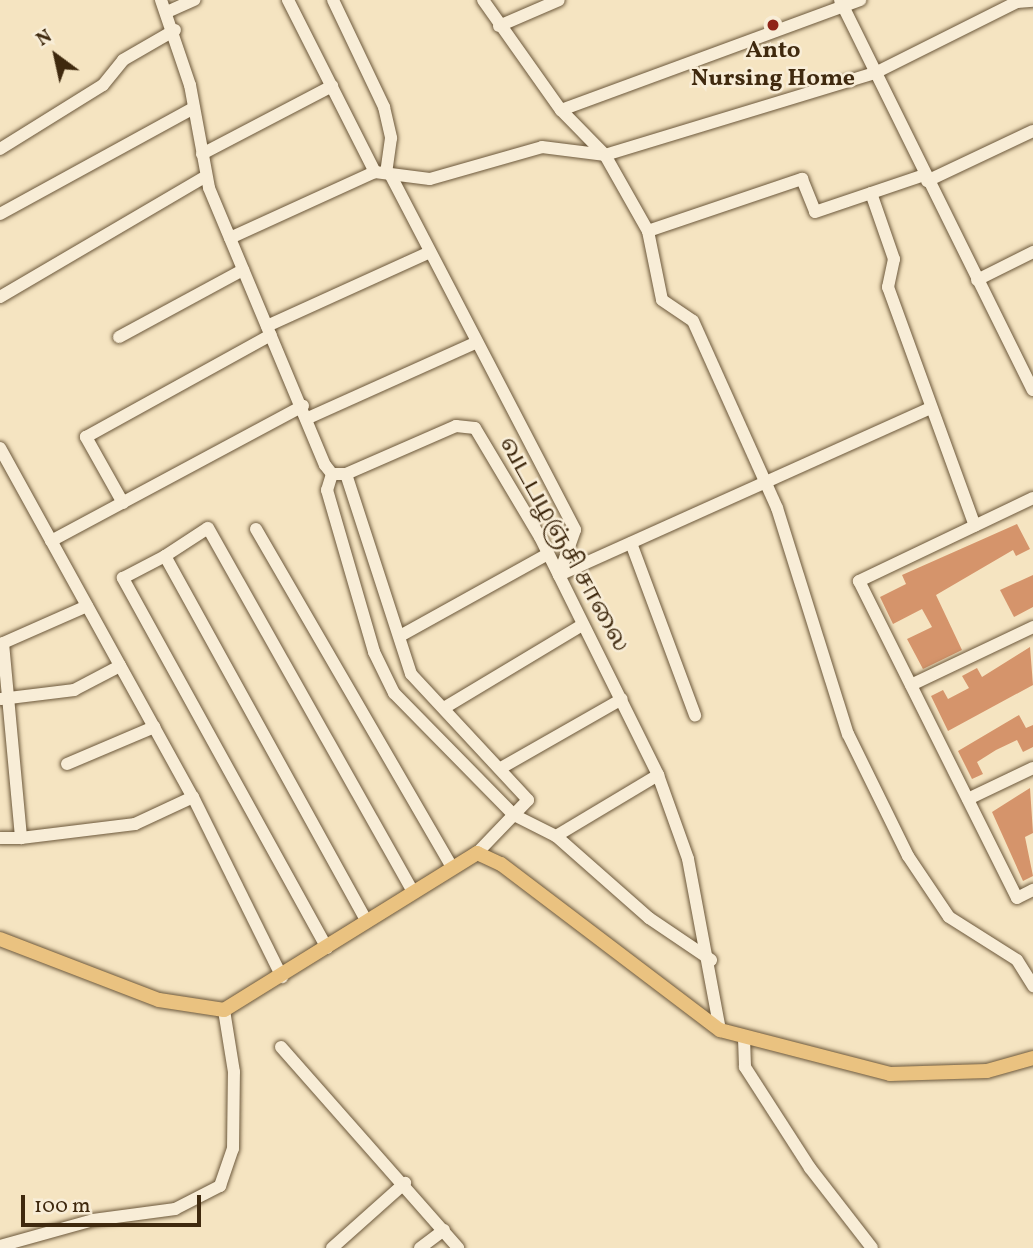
<!DOCTYPE html>
<meta charset="utf-8">
<style>
body{margin:0}
#map{position:relative;width:1033px;height:1248px;overflow:hidden;background:#f5e4c1;font-family:Vollkorn,"Noto Serif Tamil",serif}
div>[style]{position:absolute}
.building>*{inset:0;background:#d5946b}
.roads{filter:drop-shadow(0 0 2px #6c583b) drop-shadow(0 0 2px #6c583b)}
.minor>*{height:12px;margin:-6px;padding:0 6px;transform-origin:6px;border-radius:6px;background:#f8edd7}
.major>*{height:14px;margin:-7px;padding:0 7px;transform-origin:7px;border-radius:7px;background:#eac280}
.dots>*{width:19px;height:19px;translate:-50% -50%;box-sizing:border-box;border:4px solid #f8edd7;border-radius:50%}
span{translate:-50% -50%;white-space:nowrap;text-align:center;line-height:1.15;-webkit-text-stroke:5px #f8edd7;paint-order:stroke}
.poi-label{font-size:24px;color:#3f290e;font-weight:700}
.street-label{font-size:24px;color:#3f290e}
.north{position:absolute;left:21px;top:21px;width:70px;height:70px;-webkit-text-stroke:5px #f8edd7;paint-order:stroke;rotate:327deg;font-size:19px;font-weight:700;line-height:28px;text-align:center;color:#3f290e}
.north::after{content:'';display:block;margin:auto;width:24px;height:32px;background:#3f290e;clip-path:polygon(50% 0,100% 100%,50% 72%,0 100%)}
.scale{position:absolute;left:21px;top:1195px;width:180px;height:32px;box-sizing:border-box;border:4px solid #3f290e;border-top:0;padding-left:9px;font-size:21px;line-height:24px;white-space:nowrap;color:#3f290e;-webkit-text-stroke:5px #f8edd7;paint-order:stroke}
</style>
<div id="map">
<div class="building">
<div style="clip-path:polygon(1017px 524px,1030px 549px,1016px 556px,1013px 550px,936px 595px,962px 650px,923px 669px,907px 639px,932px 627px,922px 609px,893px 624px,880px 597px,906px 584px,902px 575px)"></div>
<div style="clip-path:polygon(1033px 575px,1033px 607px,1014px 617px,1000px 590px)"></div>
<div style="clip-path:polygon(1030px 647px,1033px 685px,948px 731px,931px 696px,943px 690px,948px 699px,969px 688px,962px 676px,977px 668px,982px 677px)"></div>
<div style="clip-path:polygon(1019px 715px,1026px 728px,1033px 725px,1033px 747px,1023px 752px,1017px 740px,996px 750px,977px 762px,983px 774px,972px 779px,958px 751px)"></div>
<div style="clip-path:polygon(1030px 788px,1033px 833px,1025px 837px,1033px 876px,1023px 881px,992px 812px)"></div>
</div>
<div class="roads">
<div class="minor">
<div style="left:161px;top:0;width:90px;rotate:71.2deg"></div>
<div style="left:190px;top:85px;width:105px;rotate:79.5deg"></div>
<div style="left:209px;top:188px;width:300px;rotate:67.3deg"></div>
<div style="left:325px;top:465px;width:11px;rotate:52deg"></div>
<div style="left:332px;top:474px;width:14px"></div>
<div style="left:346px;top:474px;width:120px;rotate:-23.6deg"></div>
<div style="left:456px;top:426px;width:19px;rotate:6deg"></div>
<div style="left:475px;top:428px;width:127px;rotate:59.2deg"></div>
<div style="left:540px;top:537px;width:266px;rotate:63.6deg"></div>
<div style="left:658px;top:775px;width:89px;rotate:70.3deg"></div>
<div style="left:688px;top:859px;width:174px;rotate:79.4deg"></div>
<div style="left:288px;top:0;width:193px;rotate:63.2deg"></div>
<div style="left:333px;top:0;width:119px;rotate:64.5deg"></div>
<div style="left:384px;top:107px;width:32px;rotate:77deg"></div>
<div style="left:391px;top:138px;width:35px;rotate:98deg"></div>
<div style="left:483px;top:0;width:135px;rotate:54.7deg"></div>
<div style="left:561px;top:110px;width:63px;rotate:45.6deg"></div>
<div style="left:605px;top:155px;width:87px;rotate:60.5deg"></div>
<div style="left:648px;top:231px;width:70px;rotate:78.5deg"></div>
<div style="left:662px;top:300px;width:37px;rotate:34deg"></div>
<div style="left:693px;top:321px;width:205px;rotate:65.8deg"></div>
<div style="left:777px;top:508px;width:237px;rotate:72.6deg"></div>
<div style="left:848px;top:734px;width:136px;rotate:63.8deg"></div>
<div style="left:908px;top:856px;width:73px;rotate:56.1deg"></div>
<div style="left:949px;top:917px;width:80px;rotate:32.3deg"></div>
<div style="left:1017px;top:960px;width:31px;rotate:58deg"></div>
<div style="left:840px;top:0;width:435px;rotate:63.7deg"></div>
<div style="left:167px;top:12px;width:30px;rotate:-24deg"></div>
<div style="left:499px;top:26px;width:65px;rotate:-23.4deg"></div>
<div style="left:561px;top:110px;width:319px;rotate:-20.2deg"></div>
<div style="left:0;top:149px;width:121px;rotate:-31.9deg"></div>
<div style="left:103px;top:85px;width:32px;rotate:-51deg"></div>
<div style="left:123px;top:60px;width:60px;rotate:-30deg"></div>
<div style="left:202px;top:154px;width:147px;rotate:-27.6deg"></div>
<div style="left:390px;top:174px;width:401px;rotate:62.5deg"></div>
<div style="left:575px;top:530px;width:48px;rotate:109.6deg"></div>
<div style="left:927px;top:181px;width:117px;rotate:-25.3deg"></div>
<div style="left:871px;top:193px;width:70px;rotate:70.8deg"></div>
<div style="left:894px;top:259px;width:29px;rotate:102deg"></div>
<div style="left:888px;top:287px;width:254px;rotate:70deg"></div>
<div style="left:0;top:214px;width:221px;rotate:-28.7deg"></div>
<div style="left:648px;top:231px;width:163px;rotate:-18.7deg"></div>
<div style="left:802px;top:179px;width:35px;rotate:68deg"></div>
<div style="left:815px;top:212px;width:115px;rotate:-18.7deg"></div>
<div style="left:230px;top:238px;width:159px;rotate:-24.5deg"></div>
<div style="left:375px;top:172px;width:55px;rotate:7.3deg"></div>
<div style="left:430px;top:179px;width:116px;rotate:-15.9deg"></div>
<div style="left:542px;top:147px;width:64px;rotate:7.2deg"></div>
<div style="left:605px;top:155px;width:282px;rotate:-16.9deg"></div>
<div style="left:875px;top:73px;width:159px;rotate:-26.6deg"></div>
<div style="left:1017px;top:2px;width:16px;rotate:-4deg"></div>
<div style="left:977px;top:280px;width:63px;rotate:-26.6deg"></div>
<div style="left:0;top:297px;width:239px;rotate:-30.4deg"></div>
<div style="left:267px;top:326px;width:179px;rotate:-24.4deg"></div>
<div style="left:119px;top:337px;width:141px;rotate:-28.4deg"></div>
<div style="left:308px;top:418px;width:185px;rotate:-24.2deg"></div>
<div style="left:0;top:448px;width:399px;rotate:61.1deg"></div>
<div style="left:193px;top:797px;width:201px;rotate:63.7deg"></div>
<div style="left:332px;top:474px;width:17px;rotate:107deg"></div>
<div style="left:327px;top:490px;width:169px;rotate:73.8deg"></div>
<div style="left:374px;top:652px;width:46px;rotate:64deg"></div>
<div style="left:394px;top:693px;width:171px;rotate:45.5deg"></div>
<div style="left:514px;top:815px;width:47px;rotate:26.6deg"></div>
<div style="left:556px;top:836px;width:124px;rotate:41.4deg"></div>
<div style="left:649px;top:918px;width:75px;rotate:34.1deg"></div>
<div style="left:346px;top:474px;width:210px;rotate:72deg"></div>
<div style="left:411px;top:674px;width:172px;rotate:47.1deg"></div>
<div style="left:528px;top:800px;width:74px;rotate:133.9deg"></div>
<div style="left:1033px;top:498px;width:193px;rotate:154.5deg"></div>
<div style="left:859px;top:581px;width:354px;rotate:63.5deg"></div>
<div style="left:1017px;top:898px;width:18px;rotate:-27deg"></div>
<div style="left:123px;top:503px;width:76px;rotate:-119.3deg"></div>
<div style="left:86px;top:437px;width:211px;rotate:-28.9deg"></div>
<div style="left:256px;top:529px;width:388px;rotate:59.9deg"></div>
<div style="left:51px;top:541px;width:286px;rotate:-28.2deg"></div>
<div style="left:631px;top:543px;width:184px;rotate:69.6deg"></div>
<div style="left:165px;top:556px;width:51px;rotate:-33.1deg"></div>
<div style="left:208px;top:528px;width:414px;rotate:60.6deg"></div>
<div style="left:559px;top:575px;width:408px;rotate:-24.2deg"></div>
<div style="left:87px;top:606px;width:92px;rotate:156.2deg"></div>
<div style="left:3px;top:643px;width:196px;rotate:84.7deg"></div>
<div style="left:21px;top:838px;width:115px;rotate:-7deg"></div>
<div style="left:135px;top:824px;width:64px;rotate:-25deg"></div>
<div style="left:400px;top:636px;width:169px;rotate:-29deg"></div>
<div style="left:911px;top:685px;width:135px;rotate:-25.4deg"></div>
<div style="left:1px;top:699px;width:74px;rotate:-7deg"></div>
<div style="left:74px;top:690px;width:52px;rotate:-27.6deg"></div>
<div style="left:444px;top:708px;width:161px;rotate:-31deg"></div>
<div style="left:67px;top:764px;width:95px;rotate:-23deg"></div>
<div style="left:501px;top:768px;width:139px;rotate:-29.7deg"></div>
<div style="left:968px;top:799px;width:72px;rotate:-25.5deg"></div>
<div style="left:556px;top:836px;width:119px;rotate:-30.9deg"></div>
<div style="left:0;top:838px;width:21px"></div>
<div style="left:327px;top:948px;width:423px;rotate:-118.9deg"></div>
<div style="left:123px;top:578px;width:47px;rotate:-27.6deg"></div>
<div style="left:165px;top:556px;width:418px;rotate:61.1deg"></div>
<div style="left:744px;top:1038px;width:29px;rotate:88deg"></div>
<div style="left:745px;top:1067px;width:120px;rotate:57.2deg"></div>
<div style="left:810px;top:1168px;width:101px;rotate:52.2deg"></div>
<div style="left:281px;top:1047px;width:268px;rotate:48.6deg"></div>
<div style="left:0;top:1246px;width:97px;rotate:-15.6deg"></div>
<div style="left:93px;top:1220px;width:83px;rotate:-7.6deg"></div>
<div style="left:175px;top:1209px;width:51px;rotate:-27.1deg"></div>
<div style="left:220px;top:1186px;width:39px;rotate:-71deg"></div>
<div style="left:233px;top:1149px;width:77px;rotate:-89.3deg"></div>
<div style="left:234px;top:1072px;width:63px;rotate:-99.2deg"></div>
<div style="left:332px;top:1248px;width:98px;rotate:-41.7deg"></div>
<div style="left:420px;top:1248px;width:30px;rotate:-37deg"></div>
</div>
<div class="major">
<div style="left:0;top:939px;width:170px;rotate:21deg"></div>
<div style="left:159px;top:1000px;width:66px;rotate:8.7deg"></div>
<div style="left:224px;top:1010px;width:298px;rotate:-31.8deg"></div>
<div style="left:477px;top:853px;width:26px;rotate:25deg"></div>
<div style="left:501px;top:864px;width:275px;rotate:37.2deg"></div>
<div style="left:720px;top:1030px;width:176px;rotate:14.5deg"></div>
<div style="left:890px;top:1074px;width:97px;rotate:-1.8deg"></div>
<div style="left:987px;top:1071px;width:48px;rotate:-15.8deg"></div>
</div>
</div>
<div class="dots">
<div style="left:773px;top:25px;background:#8f2418"></div>
</div>
<div class="poi-label">
<span style="left:773px;top:66px">Anto<br>Nursing Home</span>
</div>
<div class="street-label">
<span style="left:563px;top:545px;rotate:61deg">வடபழஞ்சி சாலை</span>
</div>
<div class="north">N</div>
<div class="scale">100 m</div>
</div>
